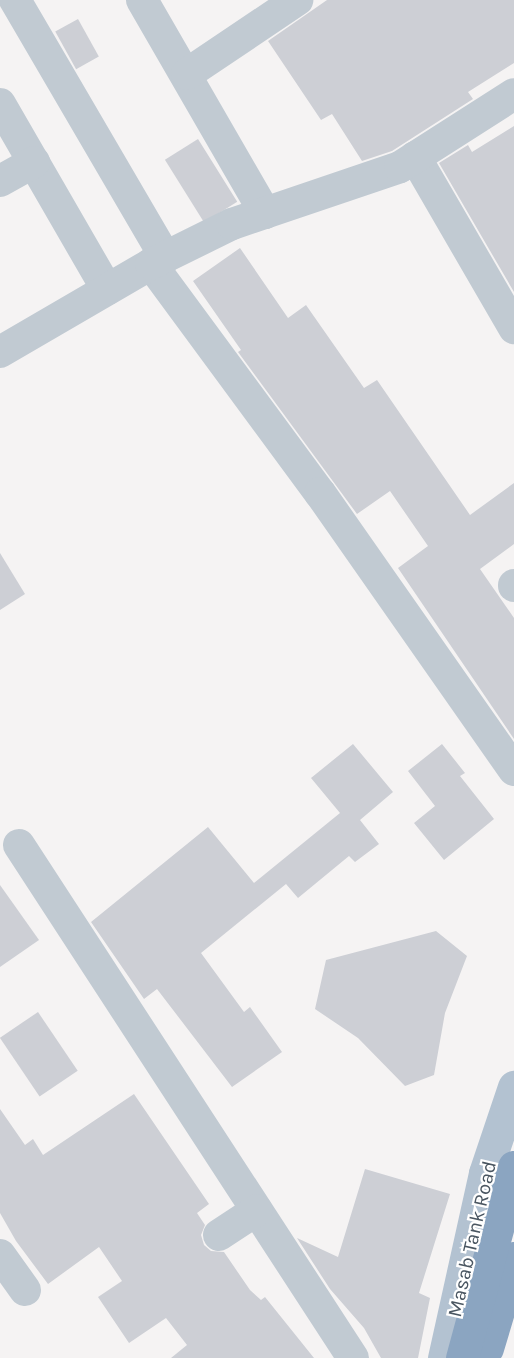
<!DOCTYPE html>
<style>
body{margin:0}
#map{position:relative;width:514px;height:1358px;overflow:hidden;background:#f5f3f3;font-family:Karla,sans-serif}
div>[style]{position:absolute}
.building>*{inset:0;background:#cdcfd5;transform-origin:0 0}
.minor>*{height:32px;margin:-16px;padding:0 16px;transform-origin:16px;border-radius:16px;background:#c1cad2}
.major>*{height:33px;margin:-16.5px;padding:0 16.5px;transform-origin:16.5px;border-radius:16.5px;background:#b3c2d1}
.highway>*{height:33px;margin:-16.5px;padding:0 16.5px;transform-origin:16.5px;border-radius:16.5px;background:#8ba5c1}
span{translate:-50% -50%;white-space:nowrap;text-align:center;line-height:1.15;-webkit-text-stroke:4.5px #fff;paint-order:stroke}
.street-label{font-size:20px;color:#4a5661}
</style>
<div id="map">
<div class="building">
<div style="clip-path:polygon(327px 0,514px 0,514px 63px,468px 92px,473px 99px,392px 151px,362px 161px,332px 114px,321px 120px,268px 41px)"></div>
<div style="left:78px;top:19px;width:43px;height:26px;rotate:61deg"></div>
<div style="clip-path:polygon(514px 126px,514px 292px,439px 163px,468px 145px,472px 152px)"></div>
<div style="left:198px;top:139px;width:74px;height:39px;rotate:58deg"></div>
<div style="clip-path:polygon(240px 248px,288px 318px,306px 305px,364px 388px,377px 380px,470px 515px,514px 483px,514px 544px,480px 569px,514px 618px,514px 739px,398px 568px,428px 546px,390px 491px,357px 514px,238px 352px,241px 350px,193px 281px)"></div>
<div style="clip-path:polygon(0 553px,25px 594px,0 610px)"></div>
<div style="clip-path:polygon(353px 744px,393px 792px,360px 820px,379px 844px,355px 862px,349px 856px,298px 898px,286px 884px,201px 953px,244px 1012px,250px 1007px,282px 1052px,232px 1087px,157px 989px,144px 999px,91px 922px,208px 827px,254px 883px,340px 813px,311px 778px)"></div>
<div style="clip-path:polygon(442px 744px,465px 773px,460px 776px,494px 819px,444px 860px,414px 823px,435px 806px,408px 771px)"></div>
<div style="clip-path:polygon(0 885px,39px 940px,0 967px)"></div>
<div style="clip-path:polygon(436px 931px,467px 956px,445px 1013px,434px 1075px,405px 1086px,358px 1038px,315px 1009px,326px 960px)"></div>
<div style="left:38px;top:1012px;width:71px;height:46px;rotate:56deg"></div>
<div style="clip-path:polygon(134px 1094px,209px 1204px,197px 1213px,205px 1225px,201px 1235px,204px 1245px,211px 1251px,224px 1252px,250px 1290px,261px 1300px,265px 1297px,314px 1358px,171px 1358px,187px 1345px,166px 1318px,129px 1343px,98px 1297px,122px 1281px,99px 1247px,48px 1284px,16px 1241px,0 1213px,0 1109px,25px 1145px,33px 1139px,43px 1155px)"></div>
<div style="clip-path:polygon(365px 1169px,450px 1194px,419px 1293px,430px 1298px,418px 1358px,381px 1358px,364px 1328px,330px 1289px,297px 1238px,338px 1257px)"></div>
</div>
<div class="minor">
<div style="left:15px;top:0;width:298px;rotate:59.7deg"></div>
<div style="left:142px;top:0;width:246px;rotate:60deg"></div>
<div style="left:187px;top:74px;width:133px;rotate:-33.9deg"></div>
<div style="left:0;top:104px;width:214px;rotate:60deg"></div>
<div style="left:415px;top:157px;width:198px;rotate:59.9deg"></div>
<div style="left:0;top:181px;width:39px;rotate:-29deg"></div>
<div style="left:151px;top:264px;width:285px;rotate:53.6deg"></div>
<div style="left:320px;top:493px;width:338px;rotate:55deg"></div>
<div style="left:0;top:352px;width:175px;rotate:-30.2deg"></div>
<div style="left:151px;top:264px;width:90px;rotate:-26.3deg"></div>
<div style="left:232px;top:224px;width:177px;rotate:-18.7deg"></div>
<div style="left:400px;top:167px;width:135px;rotate:-32.6deg"></div>
<div style="left:514px;top:585px;width:1px;rotate:90deg"></div>
<div style="left:19px;top:845px;width:612px;rotate:56.93deg"></div>
<div style="left:219px;top:1235px;width:45px;rotate:-33.3deg"></div>
<div style="left:0;top:1255px;width:43px;rotate:54.5deg"></div>
</div>
<div class="major">
<div style="left:444px;top:1358px;width:189px;rotate:-77.5deg"></div>
<div style="left:485px;top:1173px;width:91px;rotate:-71.4deg"></div>
</div>
<div class="highway">
<div style="left:487px;top:1348px;width:94px;rotate:-73.3deg"></div>
<div style="left:462px;top:1358px;width:198px;rotate:-74.8deg"></div>
</div>
<div class="street-label">
<span style="left:472px;top:1239px;rotate:-77deg">Masab Tank Road</span>
</div>
</div>
